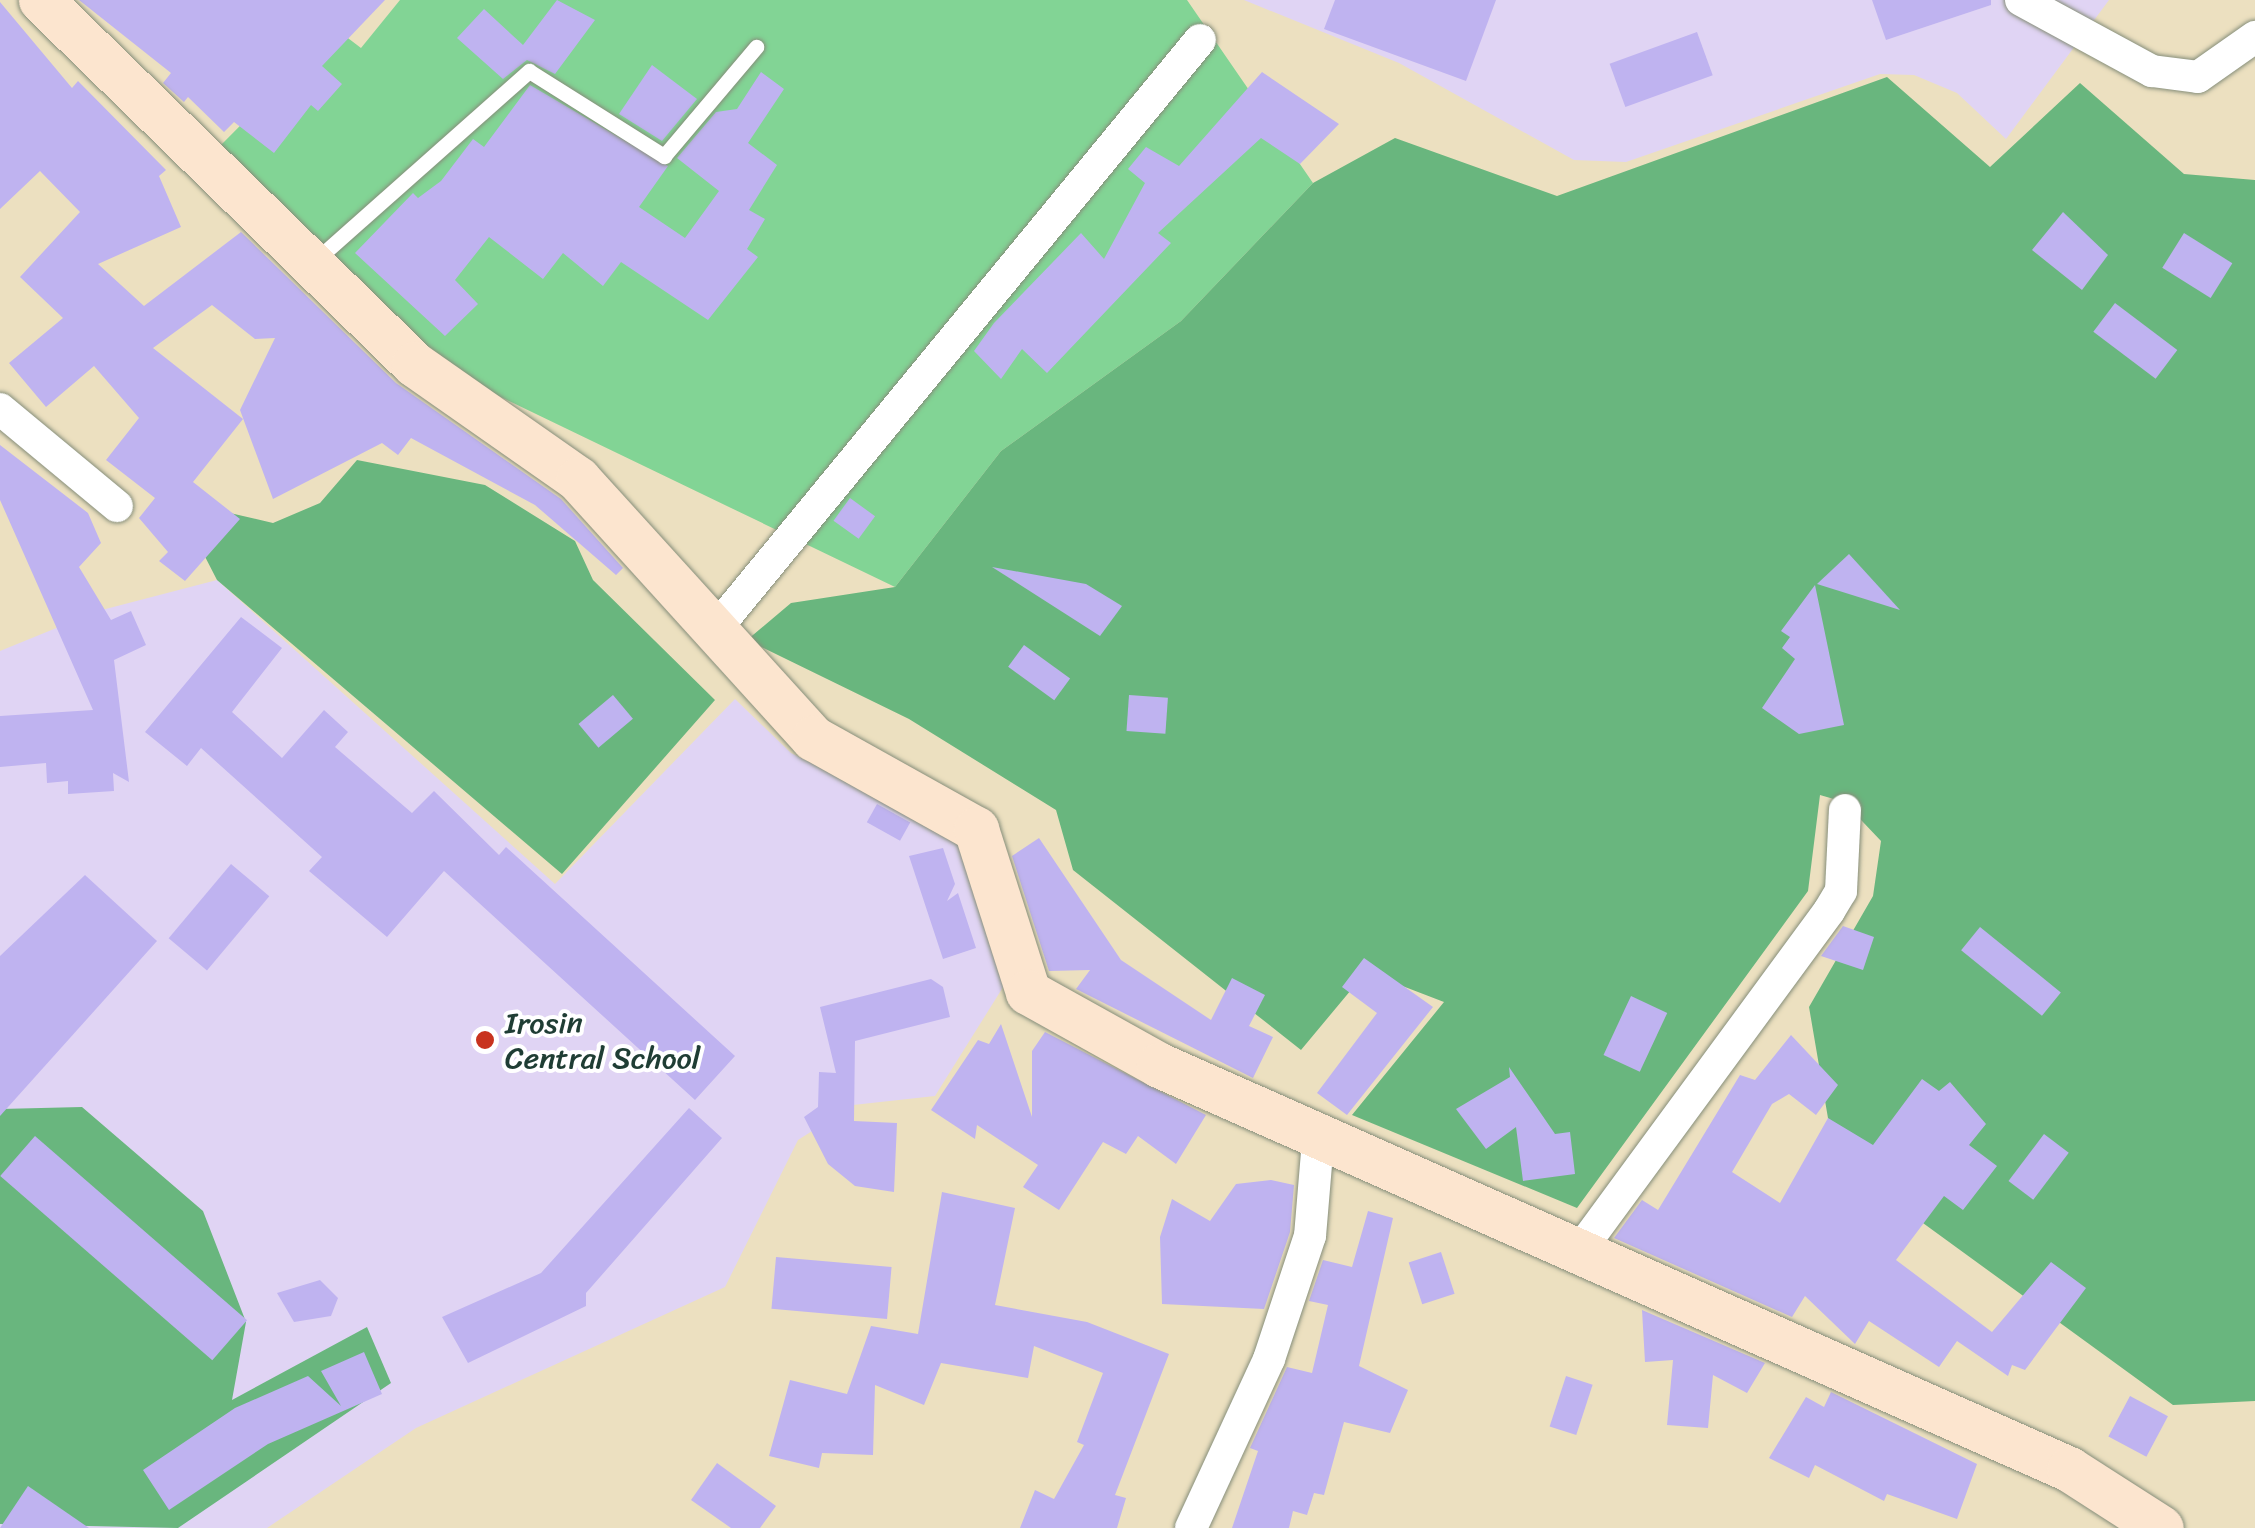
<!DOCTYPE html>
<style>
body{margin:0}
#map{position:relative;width:2255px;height:1528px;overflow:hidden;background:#ece0c0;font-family:Sriracha,sans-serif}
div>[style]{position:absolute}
.built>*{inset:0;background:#e0d4f4}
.green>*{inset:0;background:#82d495}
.forest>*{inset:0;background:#69b67e}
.building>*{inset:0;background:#bfb3f0;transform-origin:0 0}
.roads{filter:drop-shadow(0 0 2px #868e7a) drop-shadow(0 0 2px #868e7a)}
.lane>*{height:15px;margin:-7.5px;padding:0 7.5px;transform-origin:7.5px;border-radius:7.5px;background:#fff}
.street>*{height:32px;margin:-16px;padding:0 16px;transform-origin:16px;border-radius:16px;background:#fff}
.secondary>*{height:45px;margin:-22.5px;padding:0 22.5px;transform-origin:22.5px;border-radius:22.5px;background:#fce5cf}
.dots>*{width:28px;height:28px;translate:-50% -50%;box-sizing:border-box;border:5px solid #fff;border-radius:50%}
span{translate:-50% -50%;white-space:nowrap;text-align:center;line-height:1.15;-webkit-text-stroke:8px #fff;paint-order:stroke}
.poi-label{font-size:30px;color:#1f3d34}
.left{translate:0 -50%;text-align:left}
</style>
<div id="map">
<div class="built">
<div style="clip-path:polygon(1244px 0,2109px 0,2006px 139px,1957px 93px,1914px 75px,1880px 74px,1626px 162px,1574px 160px,1399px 63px)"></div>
<div style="clip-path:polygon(217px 580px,555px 884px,735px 699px,791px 753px,963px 838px,1005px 984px,935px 1096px,853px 1105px,798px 1140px,725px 1287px,416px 1428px,267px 1528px,0 1528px,0 651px,98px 611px)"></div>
</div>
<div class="green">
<div style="clip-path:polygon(400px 0,1187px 0,1313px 183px,1181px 321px,1001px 451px,895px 587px,480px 387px,412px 335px,221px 145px,336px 29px,361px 48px)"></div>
</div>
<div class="forest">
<div style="clip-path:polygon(1887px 77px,1990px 167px,2080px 83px,2184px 174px,2255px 180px,2255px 1401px,2173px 1405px,1835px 1159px,1809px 1007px,1873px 896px,1881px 841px,1844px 802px,1820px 795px,1808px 891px,1577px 1208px,1352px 1115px,1444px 1002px,1366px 972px,1301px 1050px,1073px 870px,1056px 810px,909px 719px,747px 640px,791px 603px,895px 587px,1001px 451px,1181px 321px,1313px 183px,1395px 138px,1557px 196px)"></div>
<div style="clip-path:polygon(357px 460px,485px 485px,575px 541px,593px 580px,715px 700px,562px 874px,217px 580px,199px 545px,230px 513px,273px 523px,320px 503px)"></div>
<div style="clip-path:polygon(82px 1107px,203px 1211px,246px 1322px,232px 1400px,367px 1327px,391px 1383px,178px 1528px,0 1524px,0 1109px)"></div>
</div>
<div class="building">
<div style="clip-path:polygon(79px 0,385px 0,322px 66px,342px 84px,318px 111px,311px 105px,274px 153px,234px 122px,224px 132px,188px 97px,184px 102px,163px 83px,171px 73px)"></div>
<div style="clip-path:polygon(557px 0,595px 20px,555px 74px,527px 60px,503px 79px,457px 38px,484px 9px,523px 45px)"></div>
<div style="clip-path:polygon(1335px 0,1496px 0,1466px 81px,1324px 29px)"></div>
<div style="clip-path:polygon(1872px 0,1991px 0,1991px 5px,1886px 40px)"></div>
<div style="clip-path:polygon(0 2px,72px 88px,78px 81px,166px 170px,159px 176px,181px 227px,98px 264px,144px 306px,241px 232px,396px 383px,561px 499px,623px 568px,616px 575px,535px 505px,411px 438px,398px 455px,382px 443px,273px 499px,240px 410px,275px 338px,255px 339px,212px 305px,153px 348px,243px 419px,193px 482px,240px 519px,185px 581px,159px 561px,168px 552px,139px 518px,155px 498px,106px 460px,139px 418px,94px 366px,46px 407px,9px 363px,63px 318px,20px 277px,80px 212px,40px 171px,0 209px)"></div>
<div style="left:1697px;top:32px;width:46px;height:93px;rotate:70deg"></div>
<div style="clip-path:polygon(652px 65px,697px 99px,662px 141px,619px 114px)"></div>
<div style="clip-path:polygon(761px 72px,784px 89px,748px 143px,777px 165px,749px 210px,765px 219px,747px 249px,758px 257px,708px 320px,621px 262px,603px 286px,563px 253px,543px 279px,489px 237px,455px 280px,478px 304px,445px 336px,355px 253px,413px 193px,418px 198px,441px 181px,473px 139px,484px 147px,530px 85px,668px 166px,639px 207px,685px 238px,719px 191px,677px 158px,716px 112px,737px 109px)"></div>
<div style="clip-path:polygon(1262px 72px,1339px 124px,1300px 164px,1261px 138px,1158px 233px,1171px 243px,1047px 373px,1022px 349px,1001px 379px,974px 351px,994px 323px,1081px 233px,1104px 259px,1145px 183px,1128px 169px,1146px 147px,1179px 166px)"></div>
<div style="clip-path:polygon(2063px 212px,2108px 255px,2082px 290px,2032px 250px)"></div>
<div style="left:2184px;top:233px;width:57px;height:41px;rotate:32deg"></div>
<div style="left:2115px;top:303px;width:78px;height:36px;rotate:37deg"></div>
<div style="clip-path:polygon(0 445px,88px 513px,101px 543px,79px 567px,111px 620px,131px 611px,146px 645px,114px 660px,129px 782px,113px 773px,114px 791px,68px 794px,68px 781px,47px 783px,46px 763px,0 767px,0 716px,93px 710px,0 500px)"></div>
<div style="left:850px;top:498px;width:31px;height:28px;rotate:36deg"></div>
<div style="clip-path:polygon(1849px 554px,1900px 610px,1817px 584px)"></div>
<div style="clip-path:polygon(992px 567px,1086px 584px,1122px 606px,1100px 636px)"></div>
<div style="clip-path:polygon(1815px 585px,1844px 725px,1799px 734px,1762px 708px,1795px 659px,1782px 648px,1790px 637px,1781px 631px)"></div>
<div style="clip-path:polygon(241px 617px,282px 648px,232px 712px,282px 758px,324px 710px,348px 732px,335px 747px,412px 813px,434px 791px,499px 855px,506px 847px,735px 1056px,695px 1100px,444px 871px,387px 937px,309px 871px,322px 857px,201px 748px,187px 766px,145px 732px)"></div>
<div style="left:1024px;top:645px;width:57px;height:27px;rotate:36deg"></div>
<div style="left:613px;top:695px;width:31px;height:45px;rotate:50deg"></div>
<div style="left:1129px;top:695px;width:39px;height:36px;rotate:4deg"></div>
<div style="left:877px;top:804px;width:38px;height:21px;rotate:29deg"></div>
<div style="clip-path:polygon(1039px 838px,1121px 960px,1211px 1020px,1232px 978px,1265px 995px,1249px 1026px,1273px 1037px,1253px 1078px,1076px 989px,1090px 970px,1049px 971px,1012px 856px)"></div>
<div style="clip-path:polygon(943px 848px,955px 884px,947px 901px,958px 893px,976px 948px,943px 959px,909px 856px)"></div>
<div style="left:231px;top:864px;width:50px;height:97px;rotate:40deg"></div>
<div style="clip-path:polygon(85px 875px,157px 941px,0 1116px,0 956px)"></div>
<div style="clip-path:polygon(1843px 926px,1874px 937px,1863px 970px,1821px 956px)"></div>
<div style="left:1980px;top:927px;width:104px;height:30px;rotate:39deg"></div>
<div style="clip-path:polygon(1364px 958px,1433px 1007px,1347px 1115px,1317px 1093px,1377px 1013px,1342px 987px)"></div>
<div style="clip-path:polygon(931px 979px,943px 987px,950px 1017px,855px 1041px,854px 1121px,897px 1123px,894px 1192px,855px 1186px,828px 1164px,804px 1117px,818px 1107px,819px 1072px,836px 1073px,820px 1007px)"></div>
<div style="left:1631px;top:996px;width:40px;height:65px;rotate:25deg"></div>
<div style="clip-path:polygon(1001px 1024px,1032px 1117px,1032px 1051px,1045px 1032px,1206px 1115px,1176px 1164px,1138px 1136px,1126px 1154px,1103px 1142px,1059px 1210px,1023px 1187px,1038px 1165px,977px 1125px,975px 1139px,931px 1110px,978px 1040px,989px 1044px)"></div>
<div style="clip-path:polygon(1791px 1035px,1838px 1085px,1816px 1115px,1789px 1094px,1772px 1104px,1732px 1172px,1780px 1203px,1828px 1118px,1873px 1145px,1922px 1079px,1939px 1091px,1950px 1082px,1986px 1124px,1969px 1145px,1997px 1166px,1963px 1210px,1944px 1196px,1896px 1260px,1992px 1332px,2051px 1262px,2086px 1288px,2025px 1370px,2012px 1365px,2008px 1376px,1957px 1341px,1939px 1367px,1869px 1321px,1855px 1344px,1805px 1296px,1792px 1317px,1614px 1238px,1642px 1200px,1658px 1210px,1740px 1075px,1755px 1080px)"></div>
<div style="clip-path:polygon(1509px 1067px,1555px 1134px,1570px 1132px,1575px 1174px,1523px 1181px,1516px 1127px,1486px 1149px,1456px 1109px,1510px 1077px)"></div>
<div style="clip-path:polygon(689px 1108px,722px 1138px,586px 1293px,586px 1306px,468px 1363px,442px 1317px,541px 1273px)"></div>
<div style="left:2044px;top:1134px;width:31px;height:59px;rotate:37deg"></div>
<div style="left:35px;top:1136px;width:281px;height:53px;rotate:41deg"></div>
<div style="clip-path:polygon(1271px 1180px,1294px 1185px,1290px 1232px,1264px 1309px,1162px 1304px,1160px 1237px,1172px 1199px,1210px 1221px,1236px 1184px)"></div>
<div style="clip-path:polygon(942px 1192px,1015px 1208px,995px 1305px,1087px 1322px,1169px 1354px,1115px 1495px,1126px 1498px,1117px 1528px,1020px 1528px,1035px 1490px,1054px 1499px,1084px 1445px,1077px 1442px,1103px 1373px,1034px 1346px,1028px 1378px,941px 1363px,924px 1405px,875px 1385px,873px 1455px,822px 1453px,819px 1468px,769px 1456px,790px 1380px,847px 1394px,871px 1326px,918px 1334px)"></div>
<div style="clip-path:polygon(1368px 1211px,1393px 1218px,1359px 1366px,1408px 1390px,1390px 1433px,1344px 1422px,1324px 1495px,1314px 1493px,1307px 1515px,1293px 1511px,1289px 1528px,1232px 1528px,1258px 1451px,1250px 1448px,1287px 1367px,1312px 1373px,1328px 1305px,1309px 1301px,1323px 1260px,1352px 1267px)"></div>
<div style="left:1441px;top:1252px;width:44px;height:34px;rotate:72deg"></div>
<div style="left:776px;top:1257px;width:116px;height:52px;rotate:5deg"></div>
<div style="clip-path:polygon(320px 1280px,338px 1298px,331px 1316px,294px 1322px,277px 1293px)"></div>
<div style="clip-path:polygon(1642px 1310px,1765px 1363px,1747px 1393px,1713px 1375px,1708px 1428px,1667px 1425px,1673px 1360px,1645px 1362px)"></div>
<div style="clip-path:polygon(364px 1352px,382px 1394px,268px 1444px,169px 1510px,143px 1470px,235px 1408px,308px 1376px,341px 1406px,321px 1371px)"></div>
<div style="left:1566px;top:1376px;width:28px;height:53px;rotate:18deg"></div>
<div style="clip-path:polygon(1831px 1392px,1977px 1464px,1957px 1519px,1887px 1494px,1884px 1501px,1815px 1465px,1809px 1478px,1769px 1458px,1806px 1397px,1824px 1407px)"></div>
<div style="left:2130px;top:1396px;width:43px;height:46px;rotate:28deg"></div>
<div style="clip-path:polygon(717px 1463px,776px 1506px,760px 1528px,731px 1528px,691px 1500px)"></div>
<div style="clip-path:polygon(28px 1486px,89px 1528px,0 1528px)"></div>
</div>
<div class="roads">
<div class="lane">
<div style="left:316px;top:260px;width:285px;rotate:-41.6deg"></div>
<div style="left:529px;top:71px;width:160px;rotate:32.2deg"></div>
<div style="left:664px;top:156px;width:143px;rotate:-49.8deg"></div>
</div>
<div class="street">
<div style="left:2021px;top:0;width:149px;rotate:28.5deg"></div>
<div style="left:2152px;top:71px;width:46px;rotate:7.4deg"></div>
<div style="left:2198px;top:77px;width:70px;rotate:-35.1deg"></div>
<div style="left:0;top:409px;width:152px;rotate:39.7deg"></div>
<div style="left:714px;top:631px;width:765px;rotate:-50.57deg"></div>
<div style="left:1580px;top:1250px;width:421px;rotate:-53.7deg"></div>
<div style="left:1829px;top:911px;width:23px;rotate:-59deg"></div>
<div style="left:1841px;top:891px;width:81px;rotate:-87.2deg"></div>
<div style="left:1191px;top:1528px;width:186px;rotate:-65.2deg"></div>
<div style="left:1269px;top:1359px;width:130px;rotate:-71.6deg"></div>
<div style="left:1310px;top:1236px;width:107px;rotate:-85.2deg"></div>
</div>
<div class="secondary">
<div style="left:41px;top:0;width:521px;rotate:44.3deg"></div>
<div style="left:414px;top:364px;width:200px;rotate:35deg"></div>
<div style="left:578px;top:479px;width:350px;rotate:47.8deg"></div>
<div style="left:813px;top:738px;width:187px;rotate:29.2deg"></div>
<div style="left:976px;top:829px;width:171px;rotate:72.3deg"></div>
<div style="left:1028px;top:992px;width:150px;rotate:29.1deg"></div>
<div style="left:1159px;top:1065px;width:996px;rotate:23.94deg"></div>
<div style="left:2069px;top:1469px;width:109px;rotate:32.7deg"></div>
</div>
</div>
<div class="dots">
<div style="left:485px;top:1040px;background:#c8321e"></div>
</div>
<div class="poi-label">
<span class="left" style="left:505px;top:1040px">Irosin<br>Central School</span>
</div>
</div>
